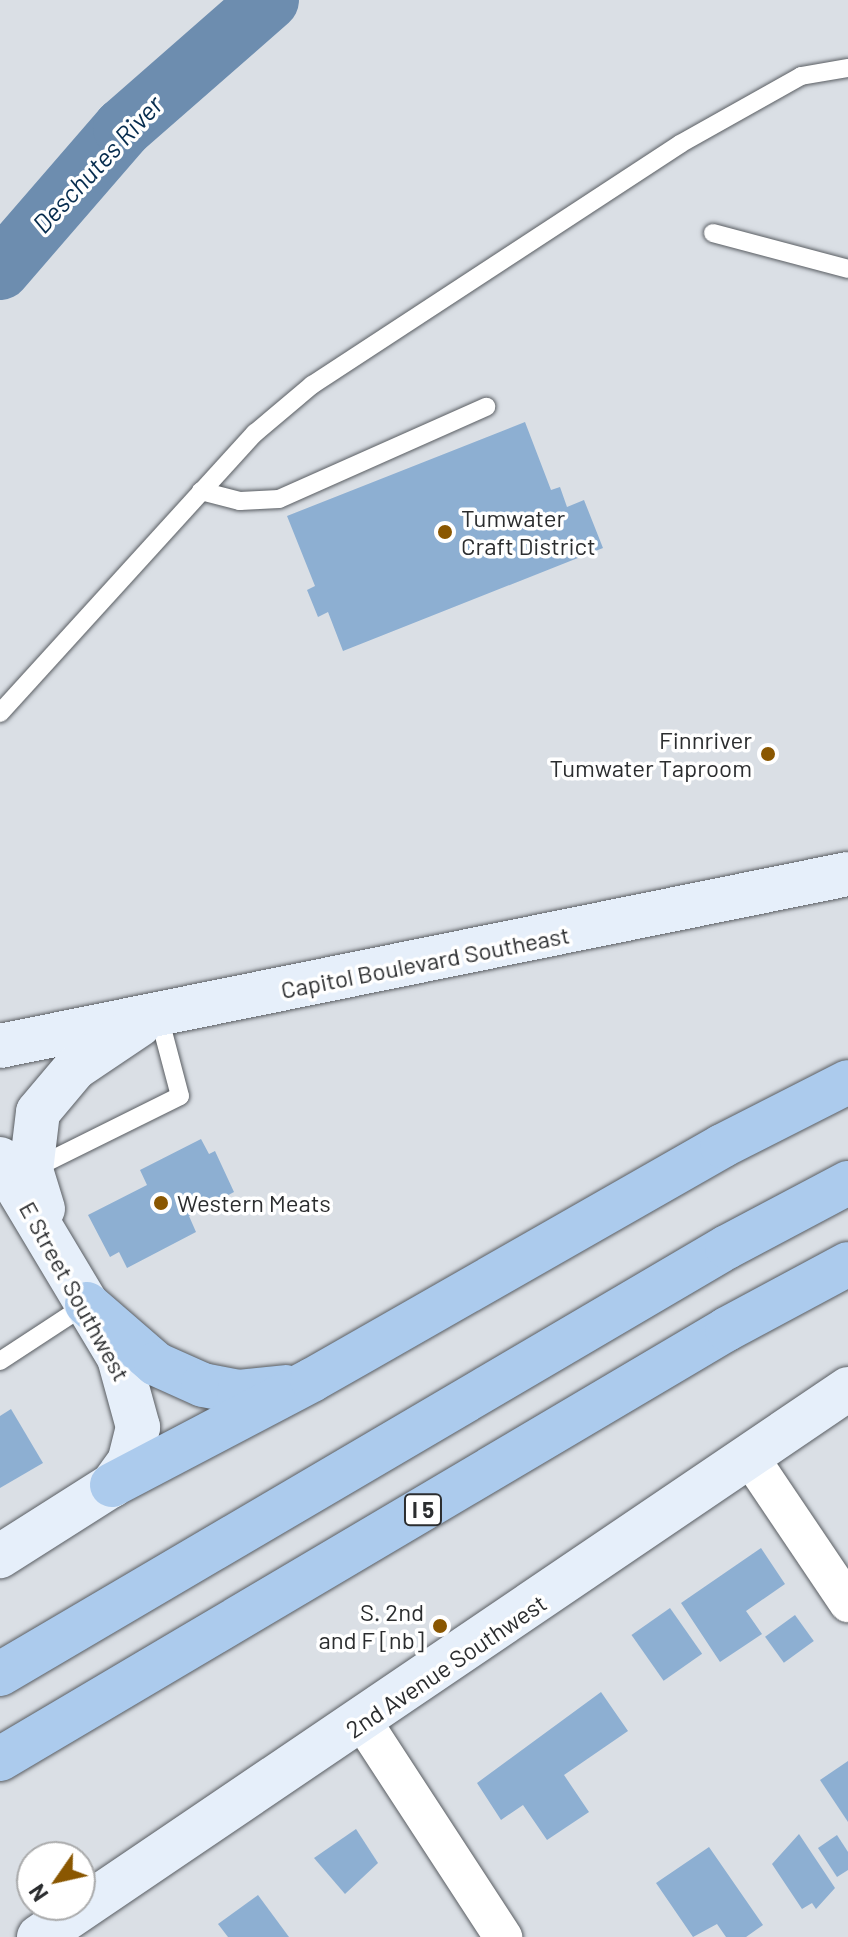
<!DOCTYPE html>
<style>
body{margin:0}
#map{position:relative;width:848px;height:1937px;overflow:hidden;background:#dadfe5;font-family:Barlow,sans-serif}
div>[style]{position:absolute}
.river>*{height:60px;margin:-30px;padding:0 30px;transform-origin:30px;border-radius:30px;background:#6d8daf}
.building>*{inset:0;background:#8dafd2;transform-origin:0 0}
.roads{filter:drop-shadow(0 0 2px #595d62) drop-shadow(0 0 2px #595d62)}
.lane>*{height:18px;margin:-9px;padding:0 9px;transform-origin:9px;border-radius:9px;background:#fff}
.street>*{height:38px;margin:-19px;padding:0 19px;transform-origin:19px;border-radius:19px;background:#fff}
.secondary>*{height:44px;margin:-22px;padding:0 22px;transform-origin:22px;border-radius:22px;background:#e6effa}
.highway>*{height:44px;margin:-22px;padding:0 22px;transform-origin:22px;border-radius:22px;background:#accbed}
.dots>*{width:22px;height:22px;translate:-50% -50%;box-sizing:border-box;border:4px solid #fff;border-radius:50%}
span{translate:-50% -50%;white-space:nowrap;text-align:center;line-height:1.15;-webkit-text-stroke:7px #fff;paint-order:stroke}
.shield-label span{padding:2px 6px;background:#fff;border:2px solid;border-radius:6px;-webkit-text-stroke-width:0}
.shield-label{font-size:22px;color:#2b2d2f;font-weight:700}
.poi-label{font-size:24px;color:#2b2d2f}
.left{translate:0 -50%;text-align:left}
.right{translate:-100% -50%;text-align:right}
.street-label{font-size:24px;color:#2b2d2f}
.water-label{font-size:26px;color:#062c4e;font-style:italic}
.north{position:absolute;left:16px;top:1841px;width:80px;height:80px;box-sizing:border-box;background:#fff;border:2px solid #aaabac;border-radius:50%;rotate:236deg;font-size:22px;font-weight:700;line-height:32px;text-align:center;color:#2b2d2f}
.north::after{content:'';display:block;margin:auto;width:28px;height:36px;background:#8a5701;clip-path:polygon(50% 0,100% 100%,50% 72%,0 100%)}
</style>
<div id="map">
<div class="river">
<div style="left:0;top:270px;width:188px;rotate:-49.1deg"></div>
<div style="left:123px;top:128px;width:194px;rotate:-41.2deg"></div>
</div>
<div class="building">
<div style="clip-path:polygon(525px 422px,551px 490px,560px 487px,567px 507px,584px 500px,603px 548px,343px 651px,328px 612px,318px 617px,307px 590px,315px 586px,287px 516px)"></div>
<div style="clip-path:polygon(201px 1139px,209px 1154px,215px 1151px,234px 1192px,189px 1216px,196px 1232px,127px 1268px,119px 1252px,110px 1257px,88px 1215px,147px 1185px,140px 1170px)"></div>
<div style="clip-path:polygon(11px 1409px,43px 1463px,0 1488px,0 1416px)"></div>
<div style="clip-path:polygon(761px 1548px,785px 1584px,746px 1611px,762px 1634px,720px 1662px,681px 1603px)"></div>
<div style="left:670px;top:1608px;width:56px;height:47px;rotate:55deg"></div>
<div style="left:795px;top:1615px;width:32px;height:37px;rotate:54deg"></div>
<div style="clip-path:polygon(601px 1692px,628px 1731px,564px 1775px,589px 1812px,547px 1840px,523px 1805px,501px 1820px,477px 1783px)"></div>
<div style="clip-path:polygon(848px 1761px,848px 1822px,820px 1780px)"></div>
<div style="clip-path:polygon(356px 1829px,378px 1863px,345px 1894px,314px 1858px)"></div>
<div style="clip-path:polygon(799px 1834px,835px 1888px,816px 1909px,812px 1903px,802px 1909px,772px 1864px)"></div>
<div style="clip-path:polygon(837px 1835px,848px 1852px,848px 1870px,837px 1877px,818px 1848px)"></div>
<div style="clip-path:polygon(709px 1847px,763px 1925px,746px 1937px,726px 1937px,717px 1924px,693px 1937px,656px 1883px)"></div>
<div style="clip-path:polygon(258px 1895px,289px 1937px,228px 1937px,218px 1924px)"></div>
</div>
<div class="roads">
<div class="lane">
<div style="left:713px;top:233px;width:140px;rotate:14.9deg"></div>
<div style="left:201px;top:491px;width:40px;rotate:14.4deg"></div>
<div style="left:240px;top:501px;width:39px;rotate:-3deg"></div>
<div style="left:279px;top:499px;width:227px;rotate:-24deg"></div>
<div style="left:0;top:713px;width:379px;rotate:-47.7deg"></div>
<div style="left:255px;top:433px;width:75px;rotate:-40.1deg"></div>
<div style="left:312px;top:385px;width:440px;rotate:-33.2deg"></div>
<div style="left:680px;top:144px;width:139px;rotate:-29.3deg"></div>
<div style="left:801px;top:76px;width:48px;rotate:-9.7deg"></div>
<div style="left:33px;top:1169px;width:164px;rotate:-26.4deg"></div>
<div style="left:180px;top:1096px;width:86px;rotate:-104.8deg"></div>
<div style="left:0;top:1361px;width:104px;rotate:-33.2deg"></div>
</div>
<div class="street">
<div style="left:751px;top:1459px;width:174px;rotate:56deg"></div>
<div style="left:363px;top:1722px;width:257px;rotate:56.9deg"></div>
</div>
<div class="secondary">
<div style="left:0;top:1046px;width:865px;rotate:-11.47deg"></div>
<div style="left:0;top:1159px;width:232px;rotate:59.1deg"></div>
<div style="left:119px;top:1358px;width:72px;rotate:74.6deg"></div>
<div style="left:138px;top:1427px;width:36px;rotate:104deg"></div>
<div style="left:129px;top:1462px;width:29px;rotate:126deg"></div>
<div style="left:112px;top:1485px;width:133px;rotate:147.6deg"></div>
<div style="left:43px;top:1209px;width:41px;rotate:-107.1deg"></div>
<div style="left:31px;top:1170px;width:58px;rotate:-83.1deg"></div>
<div style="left:38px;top:1112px;width:57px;rotate:-49.9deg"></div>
<div style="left:75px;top:1068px;width:77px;rotate:-33.9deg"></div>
<div style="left:39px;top:1937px;width:977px;rotate:-34.11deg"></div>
</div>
<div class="highway">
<div style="left:87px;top:1304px;width:91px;rotate:41deg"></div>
<div style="left:156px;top:1364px;width:51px;rotate:24.1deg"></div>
<div style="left:203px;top:1385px;width:37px;rotate:11deg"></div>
<div style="left:239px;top:1392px;width:47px;rotate:-6.1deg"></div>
<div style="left:112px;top:1485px;width:226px;rotate:-27.7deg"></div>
<div style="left:312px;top:1380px;width:472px;rotate:-29.7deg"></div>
<div style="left:722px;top:1146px;width:141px;rotate:-26.9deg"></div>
<div style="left:0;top:1674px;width:843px;rotate:-30.43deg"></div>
<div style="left:727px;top:1247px;width:137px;rotate:-27.9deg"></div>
<div style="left:0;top:1759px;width:845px;rotate:-30.6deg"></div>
<div style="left:727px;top:1329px;width:137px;rotate:-28.2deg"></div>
</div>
</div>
<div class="dots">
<div style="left:445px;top:532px;background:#8a5701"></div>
<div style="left:768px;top:754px;background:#8a5701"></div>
<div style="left:161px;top:1203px;background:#8a5701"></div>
<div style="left:440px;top:1626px;background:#8a5701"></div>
</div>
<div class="shield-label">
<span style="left:423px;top:1510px">I 5</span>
</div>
<div class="poi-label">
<span class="left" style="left:461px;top:532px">Tumwater<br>Craft District</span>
<span class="right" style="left:752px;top:754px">Finnriver<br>Tumwater Taproom</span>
<span class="left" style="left:177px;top:1203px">Western Meats</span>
<span class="right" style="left:424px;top:1626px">S. 2nd<br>and F [nb]</span>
</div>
<div class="street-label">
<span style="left:425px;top:962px;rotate:-11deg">Capitol Boulevard Southeast</span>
<span style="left:75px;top:1291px;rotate:61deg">E Street Southwest</span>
<span style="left:446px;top:1666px;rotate:-34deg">2nd Avenue Southwest</span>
</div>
<div class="water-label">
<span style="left:97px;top:164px;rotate:-47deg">Deschutes River</span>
</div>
<div class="north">N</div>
</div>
